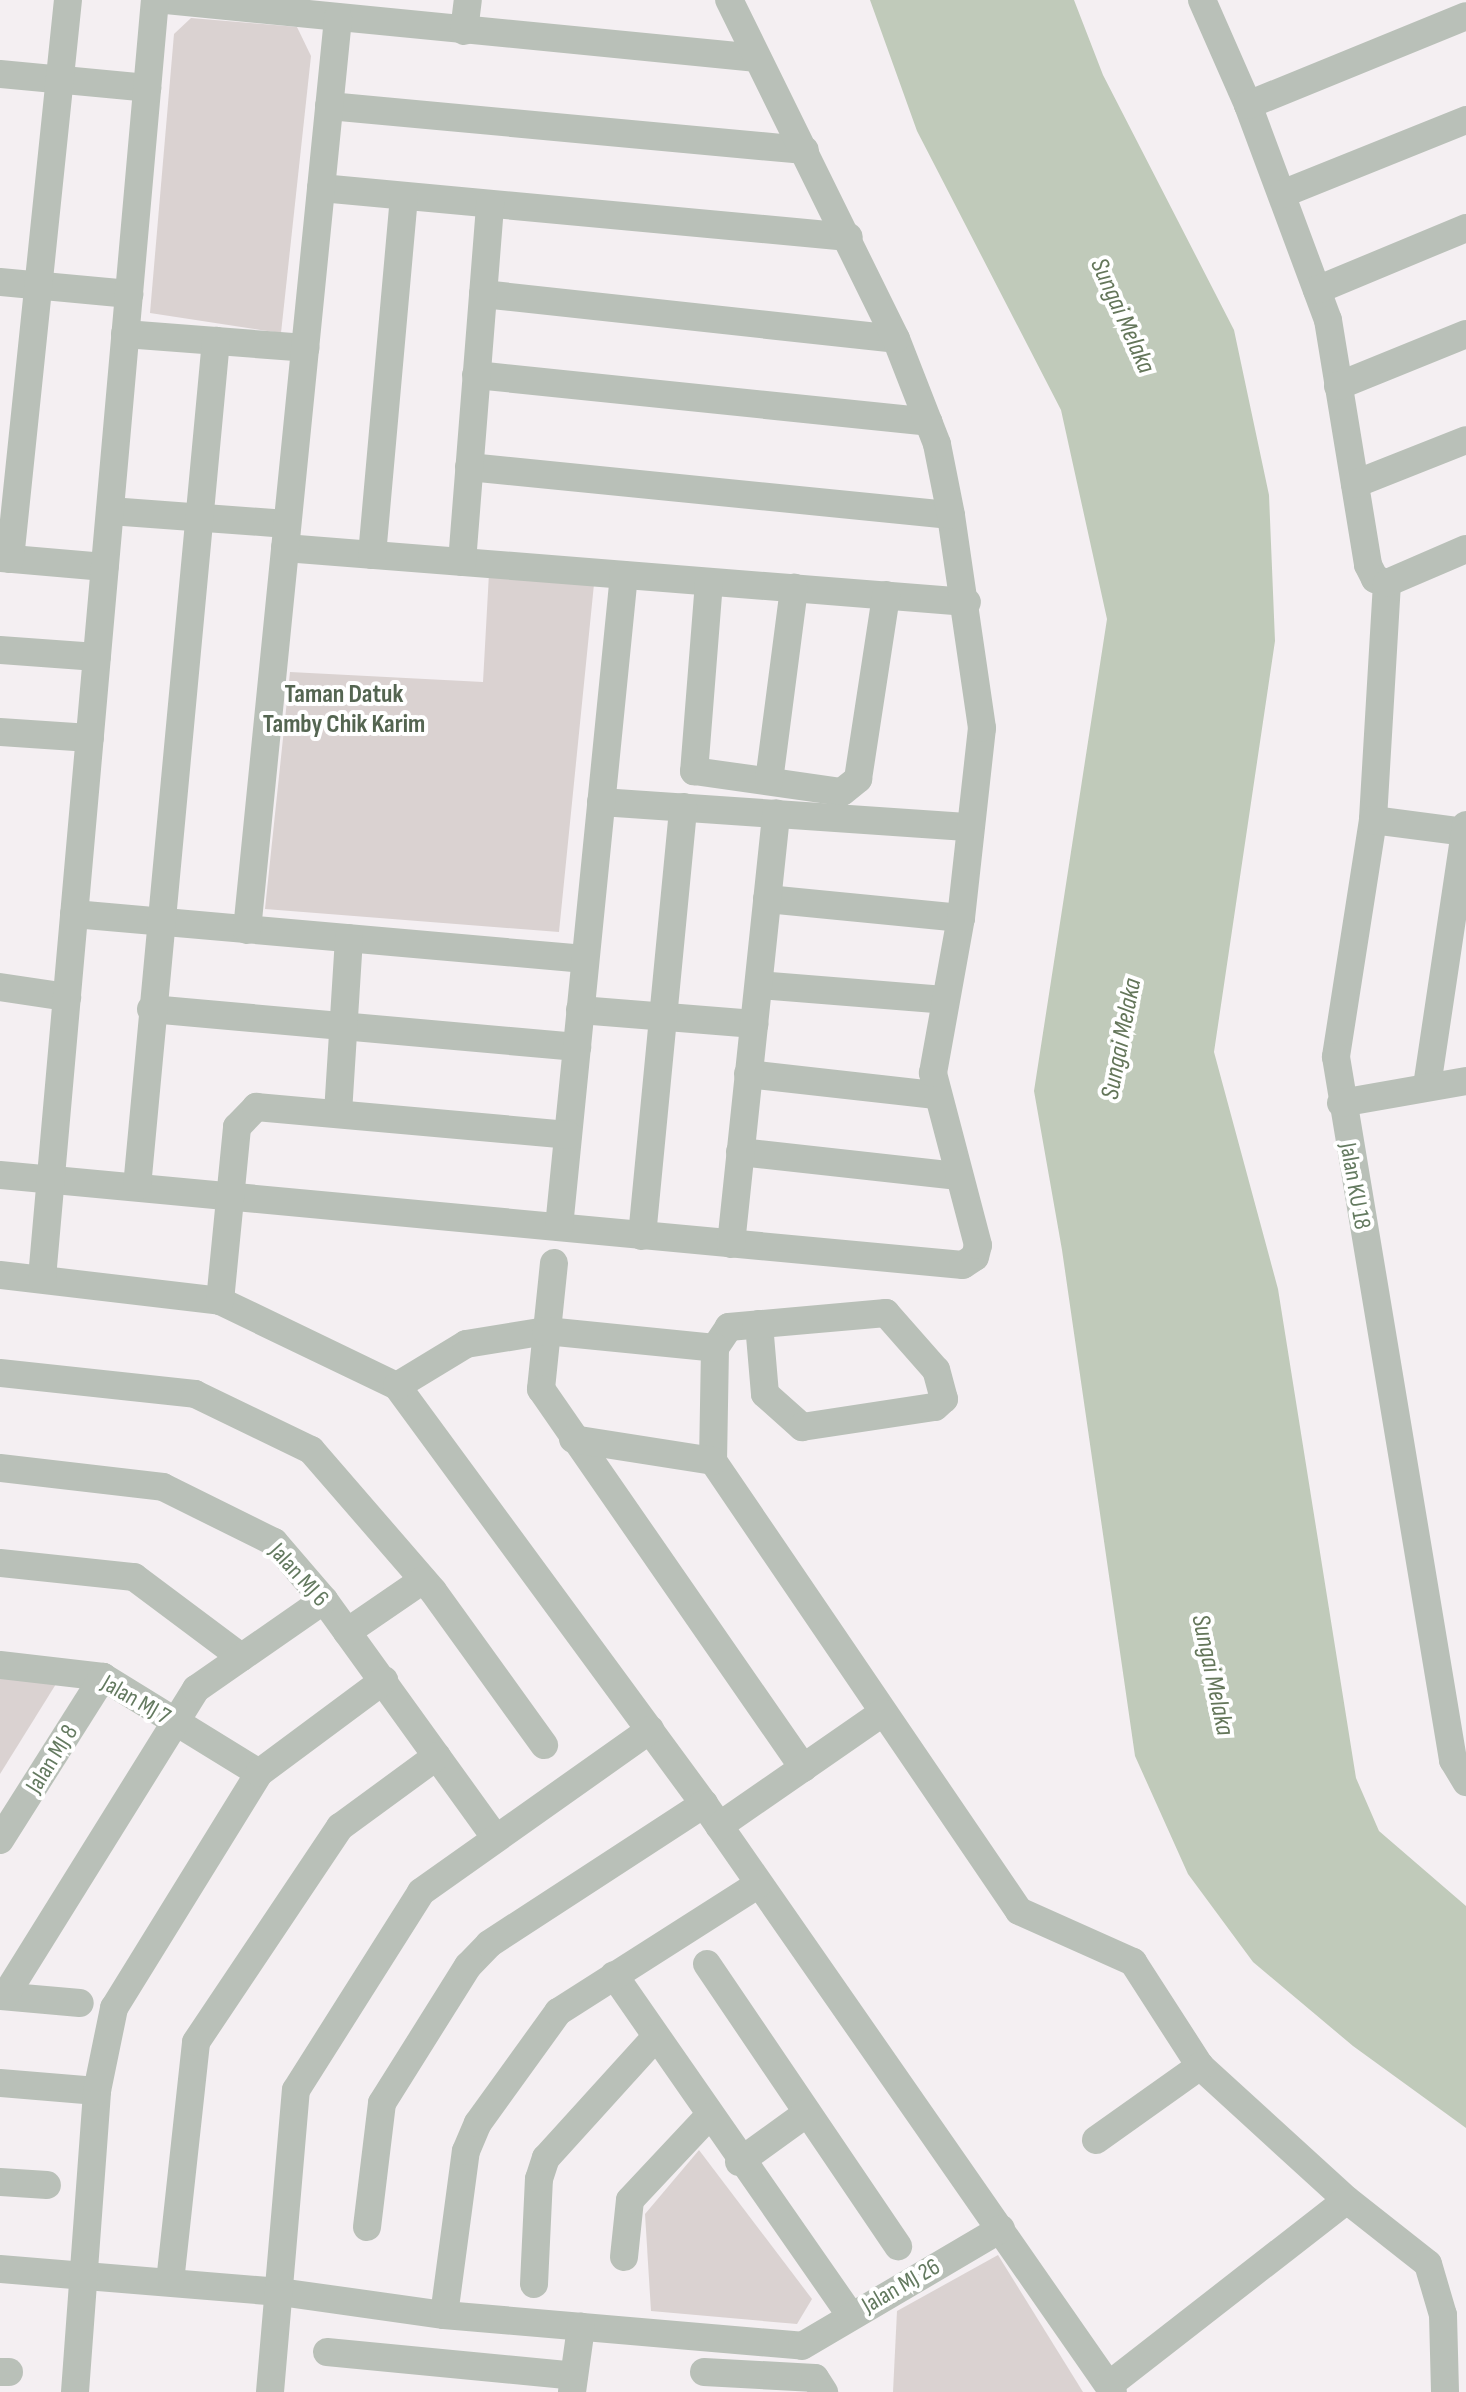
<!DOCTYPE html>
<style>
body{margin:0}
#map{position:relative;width:1466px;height:2392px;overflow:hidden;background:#f4eff2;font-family:"Sofia Sans Condensed",sans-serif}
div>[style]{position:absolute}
.green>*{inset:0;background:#dad2d1}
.water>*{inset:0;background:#c0caba}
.minor>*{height:28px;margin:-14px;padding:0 14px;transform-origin:14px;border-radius:14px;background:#b9c0b8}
span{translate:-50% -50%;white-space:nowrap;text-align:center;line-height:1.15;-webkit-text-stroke:8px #fff;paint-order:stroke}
.street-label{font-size:24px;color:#647a60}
.water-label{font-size:26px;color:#64765a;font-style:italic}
.neighbourhood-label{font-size:26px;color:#546551;font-weight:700}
</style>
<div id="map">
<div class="green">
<div style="clip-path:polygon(191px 18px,297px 27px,311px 56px,281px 333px,150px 313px,174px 34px)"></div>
<div style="clip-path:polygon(489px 573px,594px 584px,559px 932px,265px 909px,290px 672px,483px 682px)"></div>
<div style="clip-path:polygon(0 1678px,56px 1684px,0 1774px)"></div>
<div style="clip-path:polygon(699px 2150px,812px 2299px,797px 2324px,651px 2311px,645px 2214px)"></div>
<div style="clip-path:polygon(998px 2255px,1083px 2392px,893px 2392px,897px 2311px)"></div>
</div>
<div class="water">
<div style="clip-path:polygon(870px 0,1074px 0,1103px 75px,1234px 330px,1269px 495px,1275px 641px,1214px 1052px,1278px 1289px,1356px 1778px,1379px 1831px,1466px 1906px,1466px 2128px,1353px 2046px,1253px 1962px,1188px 1874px,1135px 1756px,1062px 1250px,1034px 1091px,1107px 619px,1061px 410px,917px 131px)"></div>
</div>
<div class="minor">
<div style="left:166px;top:0;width:594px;rotate:5.6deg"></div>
<div style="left:1202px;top:0;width:115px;rotate:66.3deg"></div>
<div style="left:1248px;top:105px;width:229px;rotate:69.6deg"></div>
<div style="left:1328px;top:320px;width:248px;rotate:80.7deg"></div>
<div style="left:1368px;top:565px;width:16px;rotate:63deg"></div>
<div style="left:1375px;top:579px;width:13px;rotate:18deg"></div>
<div style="left:464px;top:31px;width:31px;rotate:-83deg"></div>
<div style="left:0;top:74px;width:148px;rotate:5.4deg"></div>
<div style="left:1248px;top:105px;width:235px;rotate:-22.2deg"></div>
<div style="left:329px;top:106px;width:478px;rotate:5.3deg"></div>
<div style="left:321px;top:188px;width:530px;rotate:5.3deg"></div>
<div style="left:1282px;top:194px;width:198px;rotate:-21.9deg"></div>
<div style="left:0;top:282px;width:130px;rotate:5.3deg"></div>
<div style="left:1317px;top:290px;width:161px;rotate:-22.6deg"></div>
<div style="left:483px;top:294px;width:415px;rotate:6.2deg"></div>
<div style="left:125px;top:334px;width:181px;rotate:4.4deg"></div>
<div style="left:476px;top:375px;width:455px;rotate:5.9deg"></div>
<div style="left:1338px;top:386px;width:138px;rotate:-22.1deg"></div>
<div style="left:469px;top:467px;width:484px;rotate:5.7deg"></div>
<div style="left:1355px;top:484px;width:119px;rotate:-21.6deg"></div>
<div style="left:110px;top:511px;width:177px;rotate:4.2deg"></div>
<div style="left:285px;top:548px;width:684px;rotate:4.53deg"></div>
<div style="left:372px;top:555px;width:360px;rotate:-84.9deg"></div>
<div style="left:0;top:558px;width:105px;rotate:4.9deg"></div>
<div style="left:10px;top:559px;width:562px;rotate:-84.08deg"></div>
<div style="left:462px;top:562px;width:359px;rotate:-85.5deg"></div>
<div style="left:709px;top:582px;width:190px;rotate:94.5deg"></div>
<div style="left:694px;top:771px;width:149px;rotate:8.1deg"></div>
<div style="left:842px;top:792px;width:21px;rotate:-39deg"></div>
<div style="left:858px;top:779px;width:186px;rotate:-81.3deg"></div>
<div style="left:1387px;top:583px;width:237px;rotate:93.4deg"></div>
<div style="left:1373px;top:820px;width:240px;rotate:98.9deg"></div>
<div style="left:1336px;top:1057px;width:713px;rotate:80.55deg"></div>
<div style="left:1453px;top:1760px;width:26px;rotate:59deg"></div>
<div style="left:1387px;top:583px;width:86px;rotate:-23.3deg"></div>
<div style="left:0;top:650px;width:97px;rotate:4.1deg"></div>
<div style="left:0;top:732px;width:90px;rotate:3.8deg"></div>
<div style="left:769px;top:781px;width:195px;rotate:-82.6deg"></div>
<div style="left:601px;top:802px;width:370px;rotate:3.9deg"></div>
<div style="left:1373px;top:820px;width:94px;rotate:7.4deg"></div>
<div style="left:767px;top:899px;width:195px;rotate:5.6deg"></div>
<div style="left:74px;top:914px;width:513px;rotate:5.03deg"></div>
<div style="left:247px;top:930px;width:917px;rotate:-84.3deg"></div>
<div style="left:759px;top:985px;width:186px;rotate:4.6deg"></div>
<div style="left:0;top:987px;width:68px;rotate:8.5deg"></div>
<div style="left:151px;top:1009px;width:428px;rotate:5.1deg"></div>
<div style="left:580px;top:1010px;width:175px;rotate:4.6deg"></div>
<div style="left:748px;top:1074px;width:189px;rotate:6.4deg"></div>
<div style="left:1427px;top:1086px;width:264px;rotate:-81.5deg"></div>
<div style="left:1341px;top:1103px;width:127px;rotate:-10deg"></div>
<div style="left:338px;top:1113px;width:175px;rotate:-86.4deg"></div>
<div style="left:740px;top:1152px;width:220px;rotate:6.3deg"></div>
<div style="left:0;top:1175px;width:967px;rotate:5.34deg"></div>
<div style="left:963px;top:1265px;width:14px;rotate:-34deg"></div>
<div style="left:975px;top:1257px;width:12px;rotate:-76deg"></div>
<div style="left:978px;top:1245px;width:178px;rotate:-104.7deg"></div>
<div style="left:933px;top:1073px;width:158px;rotate:-79.8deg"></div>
<div style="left:961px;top:918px;width:191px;rotate:-83.7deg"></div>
<div style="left:982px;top:728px;width:215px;rotate:-98.3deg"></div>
<div style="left:951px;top:515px;width:72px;rotate:-101.2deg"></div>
<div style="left:937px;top:444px;width:113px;rotate:-111.3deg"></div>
<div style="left:896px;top:339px;width:378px;rotate:-116.2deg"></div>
<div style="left:137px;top:1187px;width:850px;rotate:-84.67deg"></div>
<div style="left:559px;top:1227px;width:655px;rotate:-84.31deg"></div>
<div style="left:642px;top:1236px;width:431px;rotate:-84.5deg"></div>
<div style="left:731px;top:1244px;width:433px;rotate:-84deg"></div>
<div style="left:554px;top:1263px;width:127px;rotate:95.9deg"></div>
<div style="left:541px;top:1389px;width:461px;rotate:55.3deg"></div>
<div style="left:0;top:1275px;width:222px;rotate:6.7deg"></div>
<div style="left:220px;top:1301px;width:196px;rotate:25.7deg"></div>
<div style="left:397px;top:1386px;width:519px;rotate:53.7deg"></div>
<div style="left:704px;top:1804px;width:716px;rotate:55.18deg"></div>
<div style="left:42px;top:1278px;width:1283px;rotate:-84.95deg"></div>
<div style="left:220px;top:1301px;width:175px;rotate:-84.4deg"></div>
<div style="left:237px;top:1127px;width:28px;rotate:-46deg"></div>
<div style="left:256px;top:1107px;width:313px;rotate:5.1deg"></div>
<div style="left:759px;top:1324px;width:70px;rotate:85.1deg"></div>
<div style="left:765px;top:1394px;width:50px;rotate:41.7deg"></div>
<div style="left:802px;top:1427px;width:134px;rotate:-8.6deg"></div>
<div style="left:935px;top:1407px;width:12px;rotate:-42deg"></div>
<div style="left:944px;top:1399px;width:30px;rotate:-105deg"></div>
<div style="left:936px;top:1370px;width:76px;rotate:-131.3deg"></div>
<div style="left:886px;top:1313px;width:158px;rotate:174.9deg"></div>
<div style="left:729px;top:1327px;width:25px;rotate:124deg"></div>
<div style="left:715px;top:1348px;width:113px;rotate:91deg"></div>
<div style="left:713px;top:1461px;width:544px;rotate:55.78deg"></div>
<div style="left:1019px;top:1911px;width:125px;rotate:24.1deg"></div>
<div style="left:1133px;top:1962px;width:124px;rotate:57.2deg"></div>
<div style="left:1200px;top:2066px;width:199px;rotate:42.4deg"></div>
<div style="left:1347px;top:2200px;width:103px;rotate:38.3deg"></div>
<div style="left:1428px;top:2264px;width:53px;rotate:73.6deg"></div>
<div style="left:1443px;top:2315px;width:77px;rotate:88.5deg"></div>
<div style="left:0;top:1373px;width:196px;rotate:6.1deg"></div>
<div style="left:195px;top:1394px;width:129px;rotate:25.8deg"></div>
<div style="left:311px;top:1450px;width:186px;rotate:49.1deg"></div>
<div style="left:433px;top:1591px;width:190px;rotate:54.2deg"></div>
<div style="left:397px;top:1386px;width:81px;rotate:-31.3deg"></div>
<div style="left:466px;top:1344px;width:81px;rotate:-9.2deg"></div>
<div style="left:546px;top:1331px;width:170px;rotate:5.7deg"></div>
<div style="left:573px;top:1439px;width:142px;rotate:8.9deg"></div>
<div style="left:0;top:1468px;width:164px;rotate:6.6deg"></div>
<div style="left:163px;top:1487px;width:124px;rotate:26.4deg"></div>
<div style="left:274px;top:1542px;width:77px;rotate:49.2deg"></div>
<div style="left:324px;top:1600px;width:292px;rotate:54.2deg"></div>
<div style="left:0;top:1563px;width:135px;rotate:6deg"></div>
<div style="left:134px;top:1577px;width:134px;rotate:36.8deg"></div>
<div style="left:347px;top:1632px;width:92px;rotate:-34.4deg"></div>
<div style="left:0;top:1665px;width:104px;rotate:6.6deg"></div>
<div style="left:103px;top:1677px;width:183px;rotate:31.6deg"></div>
<div style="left:719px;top:1826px;width:198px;rotate:-34.7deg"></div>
<div style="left:0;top:1840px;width:193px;rotate:-57.7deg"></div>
<div style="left:707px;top:1964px;width:341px;rotate:55.9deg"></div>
<div style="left:614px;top:1975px;width:414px;rotate:55.2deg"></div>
<div style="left:0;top:1996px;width:80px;rotate:5deg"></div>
<div style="left:5px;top:1996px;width:362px;rotate:-58.1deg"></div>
<div style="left:196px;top:1689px;width:156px;rotate:-34.8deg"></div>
<div style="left:0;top:2083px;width:97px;rotate:4.7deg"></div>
<div style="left:1096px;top:2140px;width:128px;rotate:-35.4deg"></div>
<div style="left:739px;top:2162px;width:84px;rotate:-35.8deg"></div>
<div style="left:0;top:2182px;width:47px;rotate:3.7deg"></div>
<div style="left:367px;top:2227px;width:125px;rotate:-83.1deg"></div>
<div style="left:382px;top:2103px;width:162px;rotate:-57.9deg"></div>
<div style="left:468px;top:1966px;width:30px;rotate:-46deg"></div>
<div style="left:489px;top:1944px;width:257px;rotate:-33.1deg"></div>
<div style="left:624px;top:2257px;width:57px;rotate:-84deg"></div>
<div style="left:630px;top:2200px;width:114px;rotate:-46.8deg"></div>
<div style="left:0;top:2269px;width:281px;rotate:4.7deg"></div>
<div style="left:280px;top:2292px;width:166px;rotate:8deg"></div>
<div style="left:444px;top:2315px;width:359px;rotate:4.9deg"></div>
<div style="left:802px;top:2346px;width:231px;rotate:-30.5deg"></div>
<div style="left:170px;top:2282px;width:241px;rotate:-83.8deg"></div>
<div style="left:196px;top:2042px;width:259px;rotate:-56.2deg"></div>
<div style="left:340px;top:1827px;width:120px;rotate:-36.2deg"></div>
<div style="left:534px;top:2284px;width:105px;rotate:-87.3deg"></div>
<div style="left:539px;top:2179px;width:22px;rotate:-72deg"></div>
<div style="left:546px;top:2158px;width:161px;rotate:-47.8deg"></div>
<div style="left:444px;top:2315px;width:165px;rotate:-82.4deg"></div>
<div style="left:466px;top:2151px;width:30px;rotate:-67deg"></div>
<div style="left:478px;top:2123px;width:137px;rotate:-54.2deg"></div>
<div style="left:558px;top:2012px;width:238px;rotate:-32.5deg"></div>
<div style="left:327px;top:2352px;width:248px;rotate:5.5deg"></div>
<div style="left:0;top:2372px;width:9px"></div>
<div style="left:704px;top:2372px;width:111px;rotate:3.1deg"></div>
<div style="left:815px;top:2378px;width:17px;rotate:57deg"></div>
<div style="left:1109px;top:2385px;width:301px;rotate:-37.9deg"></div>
<div style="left:75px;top:2392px;width:302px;rotate:-85.8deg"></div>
<div style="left:97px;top:2091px;width:85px;rotate:-78.4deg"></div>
<div style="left:114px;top:2008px;width:276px;rotate:-58.3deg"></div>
<div style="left:259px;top:1773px;width:156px;rotate:-36.6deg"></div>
<div style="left:270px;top:2392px;width:303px;rotate:-85.1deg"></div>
<div style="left:296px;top:2090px;width:234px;rotate:-57.7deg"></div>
<div style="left:421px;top:1892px;width:281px;rotate:-35.3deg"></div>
<div style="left:572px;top:2392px;width:66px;rotate:-82.1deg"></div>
</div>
<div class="street-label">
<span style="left:1355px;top:1186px;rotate:80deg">Jalan KU 18</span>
<span style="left:299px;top:1575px;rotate:48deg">Jalan MJ 6</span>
<span style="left:136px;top:1700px;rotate:30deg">Jalan MJ 7</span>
<span style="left:52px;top:1759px;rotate:-58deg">Jalan MJ 8</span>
<span style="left:901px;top:2286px;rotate:-30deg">Jalan MJ 26</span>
</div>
<div class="water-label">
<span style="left:1122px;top:316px;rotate:66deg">Sungai Melaka</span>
<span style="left:1122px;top:1039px;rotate:-79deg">Sungai Melaka</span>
<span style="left:1212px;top:1675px;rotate:78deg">Sungai Melaka</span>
</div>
<div class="neighbourhood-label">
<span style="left:344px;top:710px">Taman Datuk<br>Tamby Chik Karim</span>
</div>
</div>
